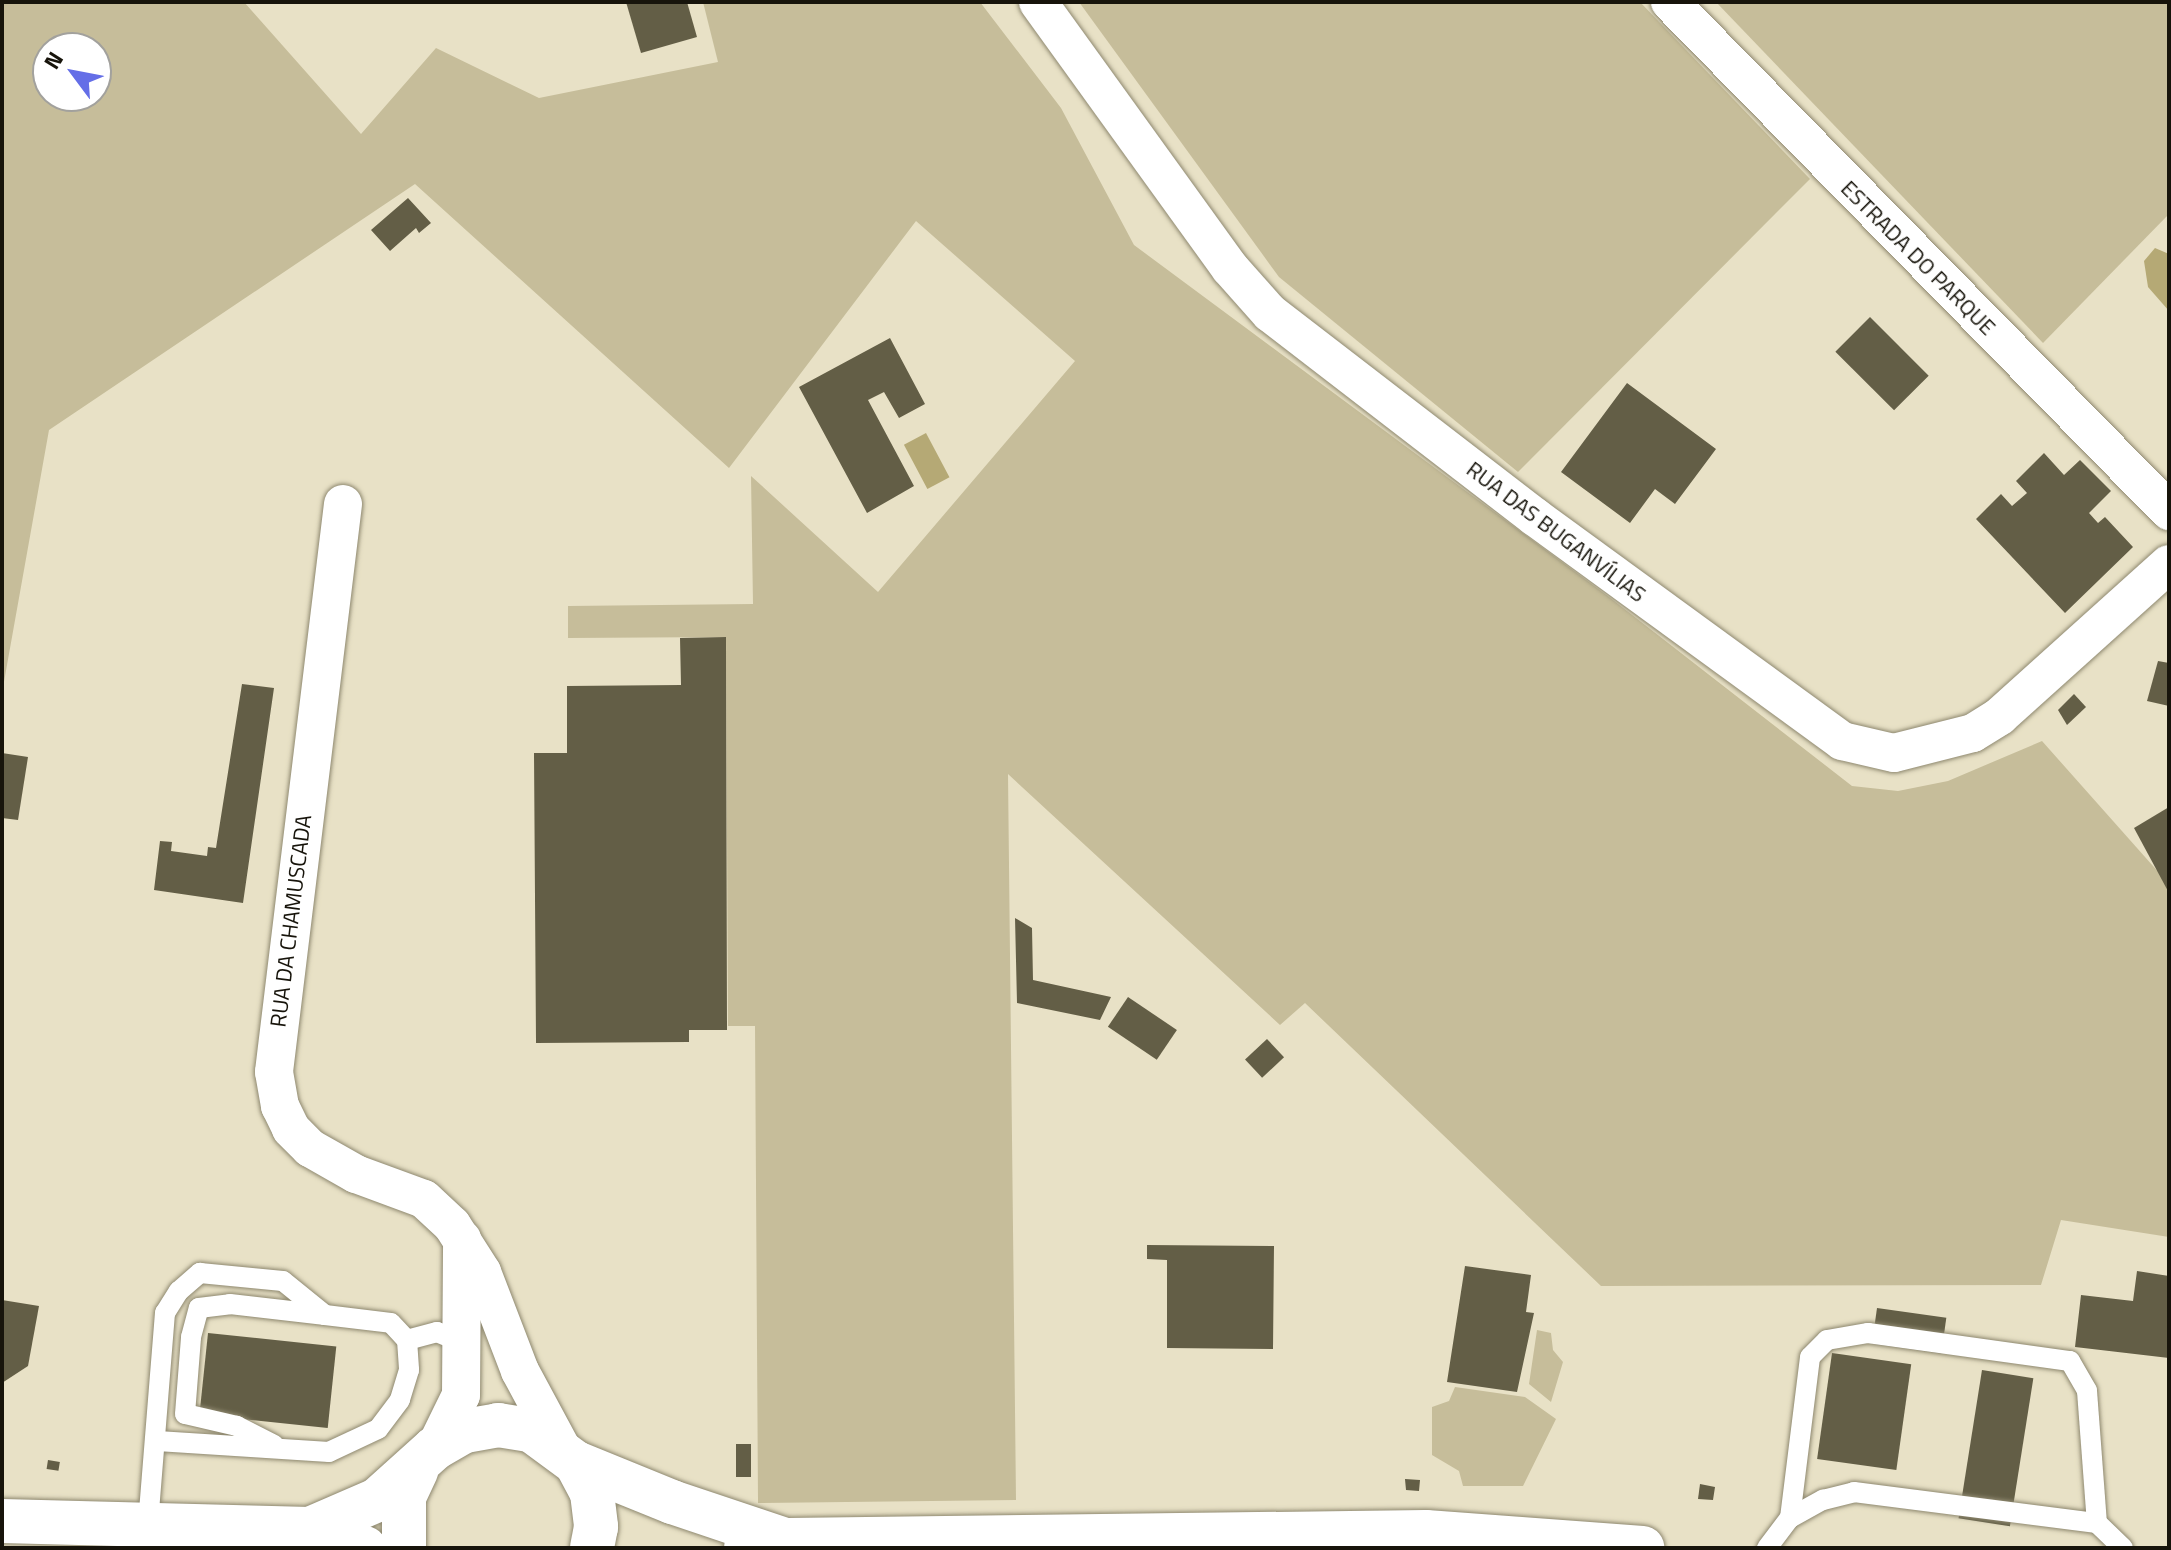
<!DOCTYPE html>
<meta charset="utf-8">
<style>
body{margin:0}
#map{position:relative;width:2171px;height:1550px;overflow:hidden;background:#e8e1c6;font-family:"Titillium Web",sans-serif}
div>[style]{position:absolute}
.green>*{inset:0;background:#c6bd9a}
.water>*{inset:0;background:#b5a975;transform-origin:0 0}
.building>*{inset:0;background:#635e46;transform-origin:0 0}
.roads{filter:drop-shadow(0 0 2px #8e886f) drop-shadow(0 0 2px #8e886f)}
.service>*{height:20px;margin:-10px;padding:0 10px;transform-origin:10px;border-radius:10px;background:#fff}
.minor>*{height:38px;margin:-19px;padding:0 19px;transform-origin:19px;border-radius:19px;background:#fff}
.tertiary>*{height:44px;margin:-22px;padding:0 22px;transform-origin:22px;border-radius:22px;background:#fff}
span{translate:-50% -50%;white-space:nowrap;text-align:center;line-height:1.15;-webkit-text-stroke:8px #fff;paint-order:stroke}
.street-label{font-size:22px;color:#17140b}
.frame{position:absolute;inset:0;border:4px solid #17140b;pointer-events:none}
.north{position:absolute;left:32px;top:32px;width:80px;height:80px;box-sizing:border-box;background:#fff;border:2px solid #a2a19d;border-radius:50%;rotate:302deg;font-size:22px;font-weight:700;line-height:32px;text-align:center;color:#17140b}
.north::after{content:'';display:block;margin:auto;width:28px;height:36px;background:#646ee7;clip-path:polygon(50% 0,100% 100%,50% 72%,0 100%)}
</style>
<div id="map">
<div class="green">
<div style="clip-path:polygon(evenodd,2px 2px,244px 2px,361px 134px,436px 48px,539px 98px,718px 62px,703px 2px,980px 2px,1061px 108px,1134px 245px,1609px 597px,1852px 786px,1898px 791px,1948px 781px,2042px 741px,2169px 884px,2169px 1237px,2061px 1220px,2041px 1285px,1601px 1286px,1305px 1003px,1280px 1025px,1008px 774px,1016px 1500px,758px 1503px,755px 1026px,728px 1026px,726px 637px,568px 638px,568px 606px,753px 604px,751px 476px,878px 592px,1075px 361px,916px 221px,729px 468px,415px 184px,49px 430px,2px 693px,2px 2px,48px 48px,96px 48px,96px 96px,48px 96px,48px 48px)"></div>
<div style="clip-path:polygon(1079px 2px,1640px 2px,1810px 179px,1518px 472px,1279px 277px)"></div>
<div style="clip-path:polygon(1716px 2px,2169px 2px,2169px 214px,2043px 343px)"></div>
<div style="clip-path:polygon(1537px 1330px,1551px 1333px,1553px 1350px,1563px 1362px,1551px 1402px,1529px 1384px)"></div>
<div style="clip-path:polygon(1455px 1387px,1525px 1397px,1556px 1419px,1523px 1486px,1463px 1486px,1459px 1471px,1432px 1455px,1432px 1407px,1449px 1401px)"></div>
</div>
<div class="water">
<div style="clip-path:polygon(2155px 248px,2169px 254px,2169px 311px,2148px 287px,2144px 261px)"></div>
<div style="left:926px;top:433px;width:50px;height:25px;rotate:62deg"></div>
</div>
<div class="building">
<div style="clip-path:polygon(626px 2px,687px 2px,697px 37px,641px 53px)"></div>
<div style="clip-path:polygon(408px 198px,431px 223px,419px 233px,416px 228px,390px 251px,371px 230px)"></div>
<div style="left:1870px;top:317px;width:83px;height:49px;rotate:45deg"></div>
<div style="clip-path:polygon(890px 338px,925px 404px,899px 418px,884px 392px,868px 400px,914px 486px,867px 513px,799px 387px)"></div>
<div style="clip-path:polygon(1627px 383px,1716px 449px,1675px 504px,1655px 489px,1630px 523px,1561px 472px)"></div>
<div style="clip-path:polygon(2044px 453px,2064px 475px,2080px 460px,2111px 491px,2089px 513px,2098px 523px,2105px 517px,2133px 547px,2065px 613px,1976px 519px,2001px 494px,2012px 506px,2027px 493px,2016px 481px)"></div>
<div style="clip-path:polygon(726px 637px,727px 1030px,689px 1030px,689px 1042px,536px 1043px,534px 753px,567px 753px,567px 686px,681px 685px,680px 638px)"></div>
<div style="clip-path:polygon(2158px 661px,2169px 663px,2169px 706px,2147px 701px)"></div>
<div style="clip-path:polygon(242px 684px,274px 688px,243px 903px,154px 890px,160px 841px,172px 842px,171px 851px,207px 856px,208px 847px,216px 848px)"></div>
<div style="clip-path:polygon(2074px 694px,2086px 707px,2067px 725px,2058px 710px)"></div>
<div style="clip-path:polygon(2px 753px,28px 757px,18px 820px,2px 818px)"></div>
<div style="clip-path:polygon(2169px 807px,2169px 893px,2134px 828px)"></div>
<div style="clip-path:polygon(1015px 918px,1032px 928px,1033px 980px,1111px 997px,1100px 1020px,1017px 1003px)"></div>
<div style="left:1128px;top:997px;width:59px;height:36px;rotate:34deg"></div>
<div style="left:1267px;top:1039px;width:25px;height:30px;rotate:47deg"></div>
<div style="clip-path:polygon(1147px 1245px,1274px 1246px,1273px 1349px,1167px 1348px,1167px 1260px,1147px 1259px)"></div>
<div style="clip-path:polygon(1465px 1266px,1531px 1275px,1526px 1312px,1534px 1313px,1517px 1392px,1447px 1382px)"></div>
<div style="clip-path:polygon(2137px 1271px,2169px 1276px,2169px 1358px,2075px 1347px,2081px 1295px,2133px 1301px)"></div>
<div style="clip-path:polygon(2px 1300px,39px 1306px,28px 1366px,2px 1383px)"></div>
<div style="left:1877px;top:1308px;width:70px;height:36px;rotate:8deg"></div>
<div style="left:208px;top:1333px;width:129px;height:82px;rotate:6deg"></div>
<div style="left:1832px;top:1353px;width:80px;height:107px;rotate:8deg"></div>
<div style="left:1982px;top:1370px;width:52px;height:150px;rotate:9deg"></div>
<div style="left:736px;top:1444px;width:15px;height:33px"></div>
<div style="left:48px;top:1460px;width:12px;height:9px;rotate:9deg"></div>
<div style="clip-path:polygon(1405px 1479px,1420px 1480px,1419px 1491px,1406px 1490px)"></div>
<div style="clip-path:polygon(1700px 1484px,1715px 1487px,1713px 1500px,1698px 1499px)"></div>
</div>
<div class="roads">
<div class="service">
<div style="left:407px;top:1340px;width:31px;rotate:-15deg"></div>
<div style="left:437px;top:1332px;width:26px;rotate:23deg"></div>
<div style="left:274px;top:1445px;width:42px;rotate:-152.8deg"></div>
<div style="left:237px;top:1426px;width:53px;rotate:-167deg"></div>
<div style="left:185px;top:1414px;width:77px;rotate:-85.5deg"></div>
<div style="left:191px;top:1337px;width:30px;rotate:-75deg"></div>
<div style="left:199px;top:1308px;width:31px;rotate:-7deg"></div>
<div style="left:230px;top:1304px;width:96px;rotate:6.6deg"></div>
<div style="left:1790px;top:1518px;width:162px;rotate:-82.9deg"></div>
<div style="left:1810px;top:1357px;width:24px;rotate:-45deg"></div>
<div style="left:1827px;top:1340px;width:42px;rotate:-9.7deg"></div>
<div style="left:1868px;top:1333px;width:204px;rotate:7.9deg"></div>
<div style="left:2070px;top:1361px;width:34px;rotate:60deg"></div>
<div style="left:2087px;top:1391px;width:132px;rotate:85.7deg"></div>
<div style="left:148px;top:1524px;width:212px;rotate:-85.4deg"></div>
<div style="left:165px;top:1313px;width:26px;rotate:-58deg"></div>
<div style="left:179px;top:1291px;width:28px;rotate:-41deg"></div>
<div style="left:200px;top:1273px;width:83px;rotate:5.5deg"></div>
<div style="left:283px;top:1281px;width:54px;rotate:39deg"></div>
<div style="left:325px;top:1315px;width:66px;rotate:6.9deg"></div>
<div style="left:391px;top:1323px;width:23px;rotate:47deg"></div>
<div style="left:407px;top:1340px;width:30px;rotate:86deg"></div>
<div style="left:409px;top:1370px;width:31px;rotate:107deg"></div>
<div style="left:400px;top:1400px;width:36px;rotate:127deg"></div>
<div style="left:378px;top:1429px;width:54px;rotate:154.9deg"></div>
<div style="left:329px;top:1452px;width:172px;rotate:-176.3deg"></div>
<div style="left:1767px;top:1548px;width:38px;rotate:-53deg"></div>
<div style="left:1790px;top:1518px;width:38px;rotate:-29deg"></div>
<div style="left:1823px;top:1500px;width:32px;rotate:-14deg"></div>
<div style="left:1854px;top:1492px;width:245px;rotate:7.3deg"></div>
<div style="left:2097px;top:1523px;width:36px;rotate:44deg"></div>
</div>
<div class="minor">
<div style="left:1038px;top:2px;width:328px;rotate:54.2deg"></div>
<div style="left:1230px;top:268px;width:60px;rotate:48.4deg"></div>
<div style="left:1270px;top:313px;width:334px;rotate:37.6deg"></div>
<div style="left:1535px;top:517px;width:380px;rotate:36.1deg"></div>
<div style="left:1842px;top:741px;width:53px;rotate:13deg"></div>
<div style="left:1894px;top:753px;width:81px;rotate:-14.2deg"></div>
<div style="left:1973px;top:733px;width:32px;rotate:-32deg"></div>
<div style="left:2000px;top:716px;width:227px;rotate:-42deg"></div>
<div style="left:1670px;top:2px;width:713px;rotate:45.57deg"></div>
<div style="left:343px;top:504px;width:572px;rotate:96.93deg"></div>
<div style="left:274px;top:1072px;width:35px;rotate:80deg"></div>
<div style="left:280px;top:1106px;width:25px;rotate:64deg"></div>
<div style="left:291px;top:1129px;width:27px;rotate:45deg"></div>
<div style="left:310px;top:1148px;width:53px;rotate:29.5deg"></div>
<div style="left:356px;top:1174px;width:72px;rotate:20.2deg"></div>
<div style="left:424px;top:1199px;width:38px;rotate:43deg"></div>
<div style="left:452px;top:1225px;width:56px;rotate:57.4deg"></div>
<div style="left:482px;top:1272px;width:106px;rotate:69deg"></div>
<div style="left:520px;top:1371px;width:86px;rotate:61.7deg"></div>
<div style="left:435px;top:1448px;width:59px;rotate:-63.9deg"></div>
<div style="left:461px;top:1395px;width:156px;rotate:-89.6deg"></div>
</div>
<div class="tertiary">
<div style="left:576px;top:1463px;width:104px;rotate:22.1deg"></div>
<div style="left:672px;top:1502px;width:119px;rotate:18.6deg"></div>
<div style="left:2px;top:1521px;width:308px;rotate:1.5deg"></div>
<div style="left:310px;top:1529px;width:58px;rotate:19.1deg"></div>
<div style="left:310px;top:1529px;width:73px;rotate:-23.4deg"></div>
<div style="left:377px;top:1500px;width:78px;rotate:-41.9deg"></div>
<div style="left:435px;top:1448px;width:34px;rotate:-30deg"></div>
<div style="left:465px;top:1431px;width:34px;rotate:-10deg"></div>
<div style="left:498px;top:1425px;width:33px;rotate:9deg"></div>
<div style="left:531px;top:1430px;width:56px;rotate:36.3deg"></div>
<div style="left:576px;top:1463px;width:34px;rotate:62deg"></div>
<div style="left:592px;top:1493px;width:34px;rotate:83deg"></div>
<div style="left:596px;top:1527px;width:21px;rotate:101deg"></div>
<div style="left:404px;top:1548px;width:51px;rotate:-90deg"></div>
<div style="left:404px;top:1497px;width:29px;rotate:-65deg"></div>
<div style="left:746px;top:1548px;width:43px;rotate:-10.8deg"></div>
<div style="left:788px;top:1540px;width:638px;rotate:-0.72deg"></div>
<div style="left:1426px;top:1532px;width:217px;rotate:4.2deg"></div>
</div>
</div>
<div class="street-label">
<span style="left:1918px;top:258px;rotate:45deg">ESTRADA DO PARQUE</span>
<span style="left:1556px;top:532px;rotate:37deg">RUA DAS BUGANVÍLIAS</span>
<span style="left:291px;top:921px;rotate:-83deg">RUA DA CHAMUSCADA</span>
</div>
<div class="frame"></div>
<div class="north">N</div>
</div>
